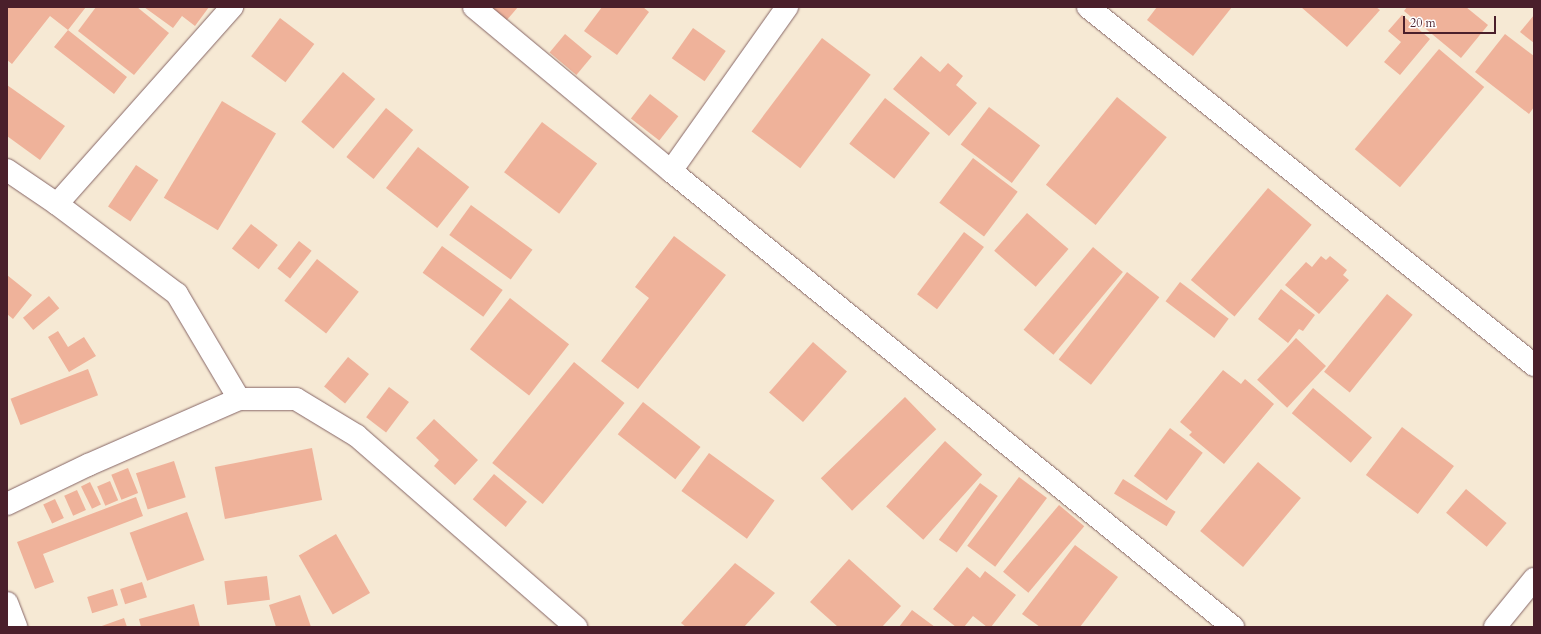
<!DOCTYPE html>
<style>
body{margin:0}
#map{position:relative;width:1541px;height:634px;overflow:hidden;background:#f6e9d4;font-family:Cardo,serif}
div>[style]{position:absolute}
.building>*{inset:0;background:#efb29a;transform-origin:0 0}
.roads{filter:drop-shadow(0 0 1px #866666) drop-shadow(0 0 1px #866666)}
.minor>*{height:22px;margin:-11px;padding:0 11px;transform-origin:11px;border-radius:11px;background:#fff}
span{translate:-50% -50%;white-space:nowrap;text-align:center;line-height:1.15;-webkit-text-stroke:4px #fff;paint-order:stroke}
.frame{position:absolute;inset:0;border:8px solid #4a1f2b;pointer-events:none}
.scale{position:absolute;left:1403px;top:16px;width:93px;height:18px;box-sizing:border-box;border:2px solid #4a1f2b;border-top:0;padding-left:5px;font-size:12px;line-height:14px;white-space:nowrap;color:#4a1f2b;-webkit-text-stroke:3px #fff;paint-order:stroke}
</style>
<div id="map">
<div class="building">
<div style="clip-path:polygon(7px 7px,86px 7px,68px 30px,127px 77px,114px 94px,54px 47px,68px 30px,50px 16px,12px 64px,7px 60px)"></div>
<div style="clip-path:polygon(96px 7px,137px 7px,169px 33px,134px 75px,78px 31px)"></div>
<div style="clip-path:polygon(144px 7px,209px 7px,195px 26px,182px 16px,173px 28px)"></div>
<div style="clip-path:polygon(489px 7px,518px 7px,506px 21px)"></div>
<div style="clip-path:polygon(602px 7px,643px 7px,649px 12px,617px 55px,584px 31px)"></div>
<div style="clip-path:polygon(1157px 7px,1232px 7px,1193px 56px,1147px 20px)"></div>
<div style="clip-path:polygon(1301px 7px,1376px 7px,1380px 10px,1347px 47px)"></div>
<div style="clip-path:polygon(1407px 7px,1466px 7px,1488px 25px,1461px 58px,1404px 11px)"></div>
<div style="clip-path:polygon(1402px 15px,1430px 39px,1400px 75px,1384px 62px,1401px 42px,1388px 31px)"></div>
<div style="clip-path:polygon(1534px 15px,1534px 43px,1520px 32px)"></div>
<div style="left:280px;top:18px;width:43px;height:48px;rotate:37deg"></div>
<div style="left:693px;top:28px;width:40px;height:37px;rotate:35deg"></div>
<div style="left:565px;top:34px;width:35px;height:24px;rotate:40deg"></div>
<div style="clip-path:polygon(1505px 34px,1534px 56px,1534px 107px,1529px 114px,1475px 72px)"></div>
<div style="left:822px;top:38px;width:61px;height:117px;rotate:37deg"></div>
<div style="left:1439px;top:49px;width:59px;height:131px;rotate:40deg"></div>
<div style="clip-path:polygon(921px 56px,940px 72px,948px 63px,963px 76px,956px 85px,977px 103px,949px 136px,893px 89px)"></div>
<div style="left:343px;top:72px;width:42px;height:65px;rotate:40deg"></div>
<div style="clip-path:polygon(7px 85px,65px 126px,40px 160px,7px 136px)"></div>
<div style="left:650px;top:94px;width:36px;height:31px;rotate:38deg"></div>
<div style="left:1117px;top:97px;width:64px;height:113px;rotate:39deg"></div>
<div style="left:885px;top:98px;width:57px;height:58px;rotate:38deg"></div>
<div style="left:222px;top:101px;width:63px;height:113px;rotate:31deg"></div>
<div style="left:989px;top:107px;width:64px;height:47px;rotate:37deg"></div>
<div style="left:386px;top:108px;width:35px;height:63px;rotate:39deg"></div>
<div style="left:542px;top:122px;width:69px;height:63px;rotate:37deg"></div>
<div style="left:418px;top:147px;width:65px;height:52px;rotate:38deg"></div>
<div style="left:973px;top:158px;width:56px;height:56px;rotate:37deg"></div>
<div style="left:136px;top:165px;width:27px;height:50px;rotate:34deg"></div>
<div style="left:1268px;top:188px;width:57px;height:120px;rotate:40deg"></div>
<div style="left:471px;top:205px;width:76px;height:37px;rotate:36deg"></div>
<div style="left:1027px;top:213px;width:55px;height:50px;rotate:41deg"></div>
<div style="left:251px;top:224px;width:34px;height:31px;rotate:38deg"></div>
<div style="left:964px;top:232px;width:25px;height:78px;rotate:37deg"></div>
<div style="clip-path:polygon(674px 236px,726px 275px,638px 389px,601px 361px,649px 298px,635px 287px)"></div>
<div style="left:299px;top:241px;width:16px;height:35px;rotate:38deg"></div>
<div style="left:442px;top:246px;width:75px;height:33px;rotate:36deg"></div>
<div style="left:1093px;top:247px;width:39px;height:108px;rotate:40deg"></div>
<div style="clip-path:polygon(1321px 256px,1326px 260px,1330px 256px,1347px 270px,1343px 275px,1349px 280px,1319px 314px,1285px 285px,1306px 262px,1312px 267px)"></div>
<div style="left:317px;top:259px;width:53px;height:53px;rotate:38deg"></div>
<div style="left:1127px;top:272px;width:41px;height:111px;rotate:38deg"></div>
<div style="clip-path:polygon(7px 275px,32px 295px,13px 319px,7px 314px)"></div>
<div style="left:1180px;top:282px;width:61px;height:24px;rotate:37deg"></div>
<div style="clip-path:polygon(1281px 289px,1315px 315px,1303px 331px,1299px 329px,1288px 343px,1258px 319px)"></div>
<div style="left:1387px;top:294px;width:33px;height:100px;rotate:39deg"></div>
<div style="left:49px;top:296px;width:16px;height:34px;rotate:50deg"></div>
<div style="left:510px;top:298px;width:75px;height:65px;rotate:38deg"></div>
<div style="clip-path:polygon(58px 331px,68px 347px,84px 337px,96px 356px,69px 372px,48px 337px)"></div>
<div style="left:1296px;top:338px;width:41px;height:57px;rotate:43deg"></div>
<div style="left:813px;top:342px;width:45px;height:67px;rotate:41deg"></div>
<div style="left:348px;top:357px;width:27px;height:38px;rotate:39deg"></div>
<div style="left:574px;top:362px;width:65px;height:130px;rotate:39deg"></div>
<div style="left:88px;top:369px;width:28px;height:83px;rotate:69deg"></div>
<div style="clip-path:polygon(1223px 370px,1241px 384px,1245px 379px,1274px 404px,1224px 464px,1189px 435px,1192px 432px,1180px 422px)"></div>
<div style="left:389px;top:387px;width:25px;height:38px;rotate:37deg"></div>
<div style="left:1313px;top:388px;width:77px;height:33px;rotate:40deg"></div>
<div style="left:905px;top:397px;width:45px;height:117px;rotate:46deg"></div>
<div style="left:643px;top:402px;width:73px;height:41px;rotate:38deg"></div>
<div style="clip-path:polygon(434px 419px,478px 460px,455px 485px,434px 466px,439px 460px,416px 438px)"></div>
<div style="left:1402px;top:427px;width:65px;height:60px;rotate:37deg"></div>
<div style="left:1170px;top:428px;width:41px;height:60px;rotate:37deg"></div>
<div style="left:945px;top:441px;width:50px;height:88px;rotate:42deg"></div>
<div style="left:312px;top:448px;width:53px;height:99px;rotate:79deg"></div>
<div style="left:709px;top:453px;width:81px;height:47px;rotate:36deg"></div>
<div style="left:174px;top:461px;width:38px;height:40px;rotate:72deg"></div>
<div style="left:1258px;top:462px;width:56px;height:90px;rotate:40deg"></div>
<div style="left:128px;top:468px;width:27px;height:18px;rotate:68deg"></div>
<div style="left:494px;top:474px;width:43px;height:33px;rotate:40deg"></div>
<div style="left:1019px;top:477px;width:35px;height:86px;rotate:37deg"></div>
<div style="left:1123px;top:479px;width:62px;height:17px;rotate:32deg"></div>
<div style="left:110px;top:481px;width:21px;height:14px;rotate:67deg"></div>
<div style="left:90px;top:482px;width:25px;height:10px;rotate:64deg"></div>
<div style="left:980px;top:483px;width:22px;height:70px;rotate:36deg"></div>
<div style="left:1466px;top:489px;width:53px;height:31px;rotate:40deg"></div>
<div style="left:77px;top:490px;width:22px;height:14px;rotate:66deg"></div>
<div style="clip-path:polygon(136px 497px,143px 516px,43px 554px,54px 582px,35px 589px,17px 542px)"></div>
<div style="left:55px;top:499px;width:21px;height:13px;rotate:65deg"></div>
<div style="left:1059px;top:505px;width:33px;height:87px;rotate:40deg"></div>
<div style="left:187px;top:512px;width:51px;height:61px;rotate:70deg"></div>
<div style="left:336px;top:534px;width:68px;height:43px;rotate:60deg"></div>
<div style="clip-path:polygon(1075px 545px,1118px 577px,1080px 627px,1040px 627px,1022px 614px)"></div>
<div style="clip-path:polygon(849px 559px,901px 606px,882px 627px,838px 627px,810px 602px)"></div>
<div style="clip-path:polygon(735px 563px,775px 593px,744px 627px,686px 627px,681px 623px)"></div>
<div style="clip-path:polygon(967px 567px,980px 578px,985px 571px,1016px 595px,991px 627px,987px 627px,973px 616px,964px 627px,956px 627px,933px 609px)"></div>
<div style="left:267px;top:576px;width:24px;height:43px;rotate:83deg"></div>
<div style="left:142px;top:582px;width:16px;height:23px;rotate:72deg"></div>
<div style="left:113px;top:589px;width:17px;height:27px;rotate:73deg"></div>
<div style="clip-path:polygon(300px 595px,311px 627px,276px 627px,269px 605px)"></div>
<div style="clip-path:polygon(194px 604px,200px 627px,141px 627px,139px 619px)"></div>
<div style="clip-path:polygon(912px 610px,935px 627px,899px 627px)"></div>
<div style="clip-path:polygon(124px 618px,127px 627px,99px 627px)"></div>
</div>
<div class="roads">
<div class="minor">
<div style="left:474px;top:7px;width:256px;rotate:39.8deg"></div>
<div style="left:671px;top:171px;width:724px;rotate:39.06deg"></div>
<div style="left:1088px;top:7px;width:572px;rotate:38.75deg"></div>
<div style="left:7px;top:170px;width:60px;rotate:34.2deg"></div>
<div style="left:57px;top:204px;width:150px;rotate:36.9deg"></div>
<div style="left:177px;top:294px;width:122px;rotate:59.4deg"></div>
<div style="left:671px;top:171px;width:201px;rotate:-54.7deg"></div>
<div style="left:57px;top:204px;width:264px;rotate:-48.4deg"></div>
<div style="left:7px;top:504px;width:90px;rotate:-25.7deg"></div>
<div style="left:88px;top:465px;width:165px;rotate:-23.6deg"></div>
<div style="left:239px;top:399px;width:57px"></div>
<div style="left:296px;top:399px;width:71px;rotate:31.2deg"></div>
<div style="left:357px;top:436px;width:291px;rotate:41.1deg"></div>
<div style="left:7px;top:603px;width:26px;rotate:69deg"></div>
<div style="left:1495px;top:627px;width:62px;rotate:-50.9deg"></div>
</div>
</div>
<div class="frame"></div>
<div class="scale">20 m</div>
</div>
